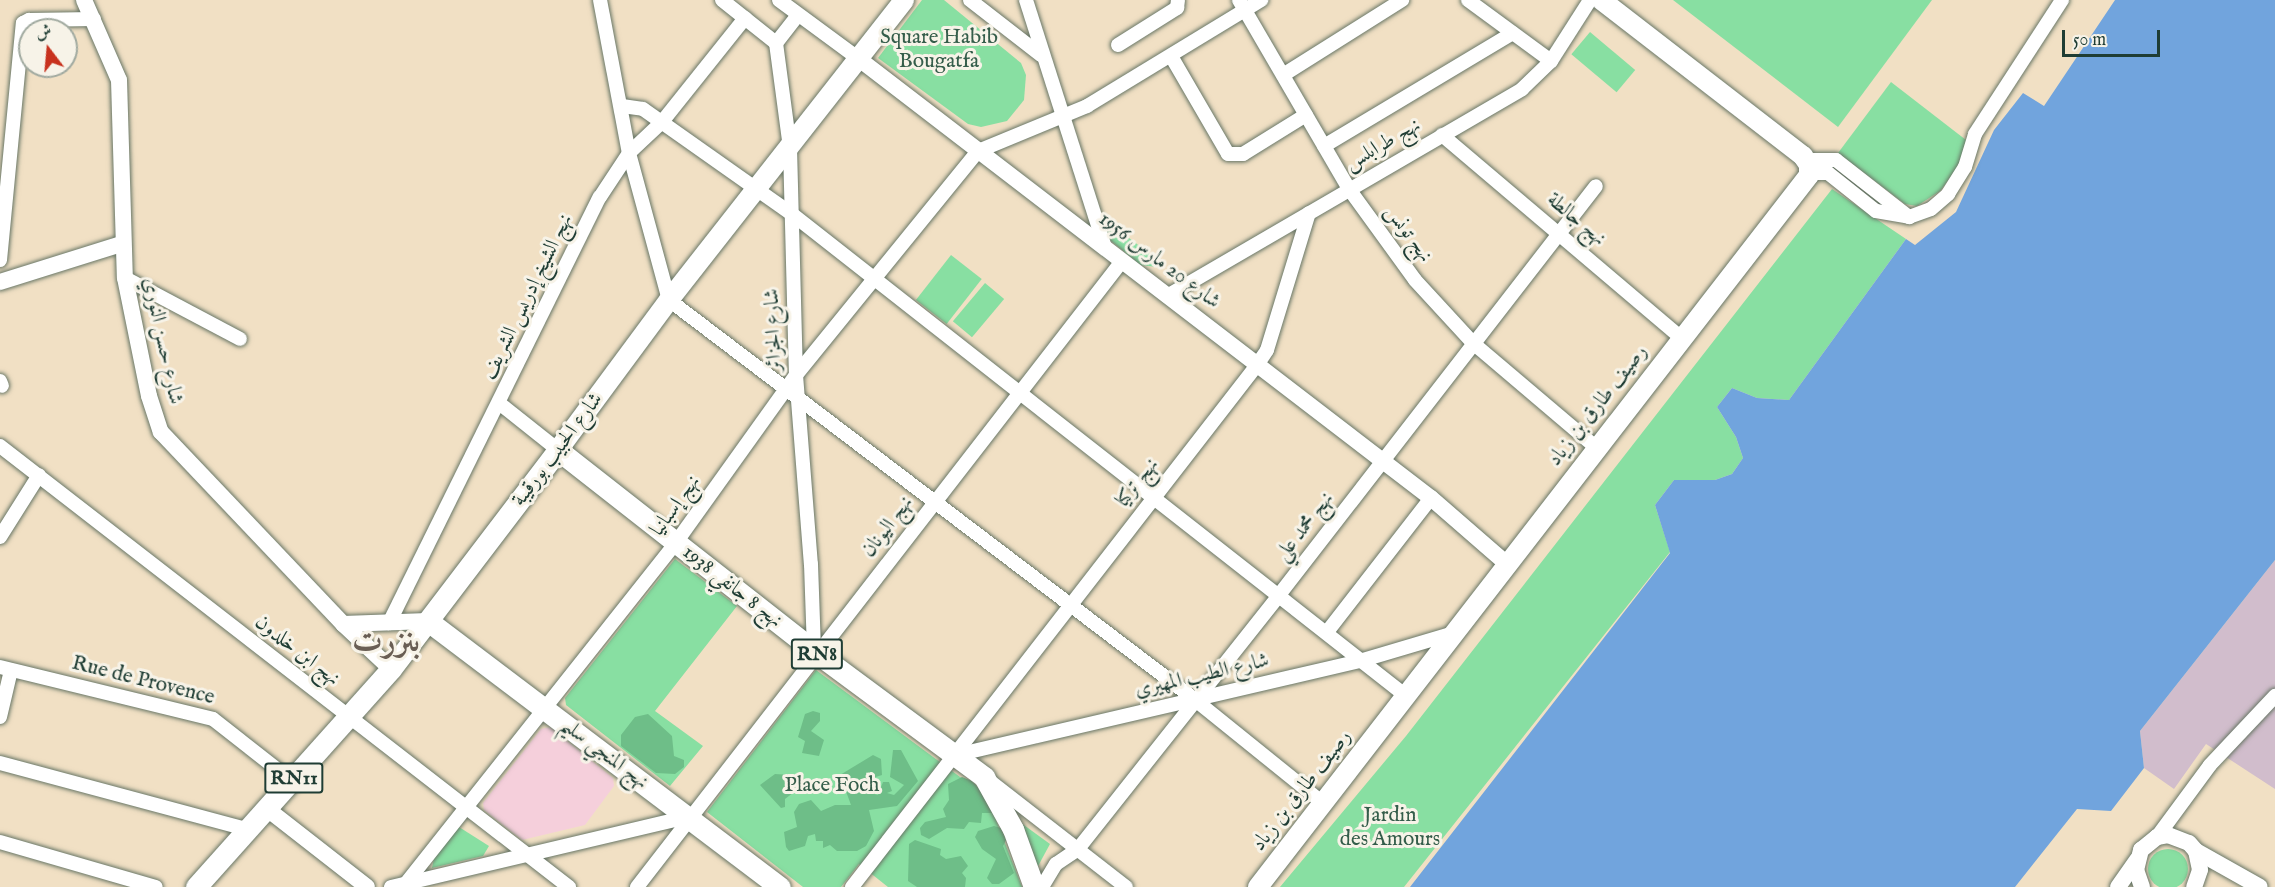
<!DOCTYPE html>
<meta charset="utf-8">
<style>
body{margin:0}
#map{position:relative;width:2275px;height:887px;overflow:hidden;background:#f1e0c4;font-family:"IM FELL English",Amiri,serif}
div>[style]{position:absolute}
.built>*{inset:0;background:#f5cfdb}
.industrial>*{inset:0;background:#d1bdcc}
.green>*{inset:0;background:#88dfa2;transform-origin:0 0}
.round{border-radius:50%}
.forest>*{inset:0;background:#6ebe88}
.water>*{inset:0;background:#71a4dd}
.roads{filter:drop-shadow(0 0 2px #687666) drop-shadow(0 0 2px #687666)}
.minor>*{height:14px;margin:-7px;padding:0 7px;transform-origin:7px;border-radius:7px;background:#fff}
.tertiary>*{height:16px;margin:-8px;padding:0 8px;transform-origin:8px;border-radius:8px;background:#fff}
.secondary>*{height:20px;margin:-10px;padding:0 10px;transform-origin:10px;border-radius:10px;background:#fff}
.primary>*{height:21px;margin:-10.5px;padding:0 10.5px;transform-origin:10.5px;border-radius:10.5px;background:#fff}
span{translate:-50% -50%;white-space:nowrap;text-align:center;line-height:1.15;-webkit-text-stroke:6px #f7f3e8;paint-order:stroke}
.shield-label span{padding:2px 4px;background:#f7f3e8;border:2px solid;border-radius:4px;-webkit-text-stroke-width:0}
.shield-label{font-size:20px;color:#1f3d34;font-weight:700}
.park-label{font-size:21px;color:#345d4a}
.street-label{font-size:21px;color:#1f3d34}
.town-label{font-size:33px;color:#695e54;font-weight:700}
.north{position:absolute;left:18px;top:18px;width:60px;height:60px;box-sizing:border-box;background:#f7f3e8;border:2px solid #a1aaa0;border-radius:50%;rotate:344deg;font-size:16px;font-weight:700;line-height:24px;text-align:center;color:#1f3d34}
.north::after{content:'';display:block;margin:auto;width:21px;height:27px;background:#c8321e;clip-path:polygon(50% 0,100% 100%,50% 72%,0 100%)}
.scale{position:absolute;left:2062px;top:30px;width:98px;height:27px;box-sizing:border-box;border:3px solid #1f3d34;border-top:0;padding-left:8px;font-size:18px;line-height:21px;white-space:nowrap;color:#1f3d34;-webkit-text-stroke:4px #f7f3e8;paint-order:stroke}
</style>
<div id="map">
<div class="built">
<div style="clip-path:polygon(550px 727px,613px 778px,614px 786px,585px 825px,522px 840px,484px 810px,483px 803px,541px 729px)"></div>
</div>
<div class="industrial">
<div style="clip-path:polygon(2275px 560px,2275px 789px,2206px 744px,2174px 789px,2144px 768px,2140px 731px)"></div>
</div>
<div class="green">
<div style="clip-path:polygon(922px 0,944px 0,1021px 63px,1026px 75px,1024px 100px,1007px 121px,981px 127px,968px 124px,878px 58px)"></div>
<div style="clip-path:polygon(1673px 0,1932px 0,1838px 127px)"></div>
<div style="left:1590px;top:32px;width:59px;height:29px;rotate:40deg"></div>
<div style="clip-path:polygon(1891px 82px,1966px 140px,1959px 166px,1940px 191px,1917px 206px,1905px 204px,1838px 153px)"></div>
<div style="clip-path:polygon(1832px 189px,1906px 239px,1789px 400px,1757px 398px,1732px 388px,1717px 407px,1736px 437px,1743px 458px,1732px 474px,1715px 480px,1674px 480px,1655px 505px,1670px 552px,1404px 887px,1280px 887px,1406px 736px)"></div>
<div style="clip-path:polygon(1111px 224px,1159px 261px,1157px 267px,1140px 265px,1109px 239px,1106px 231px)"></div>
<div style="left:951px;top:255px;width:39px;height:57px;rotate:38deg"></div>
<div style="left:985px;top:283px;width:25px;height:50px;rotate:40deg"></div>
<div style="clip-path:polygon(675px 559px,737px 606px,655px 711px,703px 746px,670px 786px,566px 705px,565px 698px)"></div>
<div style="clip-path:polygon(816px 670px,987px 797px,1022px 887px,888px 887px,859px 864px,841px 887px,803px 887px,707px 812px)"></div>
<div style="clip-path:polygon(1017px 820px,1050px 844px,1037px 868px)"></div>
<div style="clip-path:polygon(459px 827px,489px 846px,483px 856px,432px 868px,436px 849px)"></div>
<div class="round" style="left:2148px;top:849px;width:40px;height:40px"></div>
</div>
<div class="forest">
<div style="clip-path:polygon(813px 711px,820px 713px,820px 721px,811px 731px,824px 740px,819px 756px,802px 753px,805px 741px,798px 737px,805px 714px)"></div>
<div style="clip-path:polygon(648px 714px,672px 736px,674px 756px,684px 760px,684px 767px,675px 774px,656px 773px,621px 746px,621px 735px,635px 717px)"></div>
<div style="clip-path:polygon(893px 750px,901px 750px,918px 781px,897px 806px,869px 810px,874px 831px,866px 846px,857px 851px,837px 851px,830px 845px,823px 848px,823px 841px,816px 841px,815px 834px,808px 836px,805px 846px,789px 851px,786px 847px,784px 832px,797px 827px,794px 812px,799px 804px,811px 800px,821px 811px,835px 805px,851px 805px,840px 775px,873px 755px,881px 759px,882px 775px,866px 780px,868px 786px,863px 791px,878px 795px,883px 782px,889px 782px,892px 791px,887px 793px,894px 795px,904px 785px,890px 777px)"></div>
<div style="clip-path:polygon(775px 774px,792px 775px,798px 781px,798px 789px,785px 799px,785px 807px,781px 808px,760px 785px)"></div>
<div style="clip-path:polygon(962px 777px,972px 781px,994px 805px,992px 813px,982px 813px,981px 823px,969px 822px,964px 829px,947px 828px,929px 839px,921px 835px,920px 828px,925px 822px,946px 817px,943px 809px,949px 800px,948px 784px)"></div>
<div style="clip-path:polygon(994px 826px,1001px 828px,1006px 840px,1003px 846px,1014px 873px,999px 884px,992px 884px,987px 878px,996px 859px,982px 849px,975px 837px,978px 831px)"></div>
<div style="clip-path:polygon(915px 840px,941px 849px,940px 855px,946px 859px,961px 856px,968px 866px,962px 873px,966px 878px,965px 887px,917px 887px,908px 881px,909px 844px)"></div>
</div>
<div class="water">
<div style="clip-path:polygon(2115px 0,2275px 0,2275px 560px,2140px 731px,2144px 768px,2111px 811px,2077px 809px,2015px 887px,1410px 887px,1670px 553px,1655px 505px,1674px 480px,1715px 480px,1732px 474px,1743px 458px,1736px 437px,1717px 407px,1732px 388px,1757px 398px,1789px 400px,1906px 239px,1915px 245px,1956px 212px,1994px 130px,2023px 93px,2044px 106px)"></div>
</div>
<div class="roads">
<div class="minor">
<div style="left:600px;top:0;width:156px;rotate:79.3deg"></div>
<div style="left:629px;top:153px;width:152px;rotate:74.8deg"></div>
<div style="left:669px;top:300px;width:659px;rotate:37.23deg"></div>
<div style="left:1194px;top:699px;width:166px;rotate:38.9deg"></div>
<div style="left:722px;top:0;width:69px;rotate:38.5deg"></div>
<div style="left:779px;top:0;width:99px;rotate:36.4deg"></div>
<div style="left:970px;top:0;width:90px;rotate:37.8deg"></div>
<div style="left:1026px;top:0;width:260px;rotate:72.3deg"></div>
<div style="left:1239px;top:0;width:219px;rotate:59.8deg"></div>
<div style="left:1349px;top:189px;width:112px;rotate:54deg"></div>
<div style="left:1415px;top:280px;width:86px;rotate:47.4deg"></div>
<div style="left:1473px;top:343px;width:162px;rotate:40.3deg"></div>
<div style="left:1468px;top:0;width:103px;rotate:36.3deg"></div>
<div style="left:798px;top:15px;width:36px;rotate:128deg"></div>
<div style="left:776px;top:43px;width:106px;rotate:82.4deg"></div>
<div style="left:790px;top:148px;width:227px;rotate:88.5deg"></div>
<div style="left:796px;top:375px;width:190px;rotate:85.5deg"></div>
<div style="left:811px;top:564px;width:87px;rotate:88deg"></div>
<div style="left:1118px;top:45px;width:70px;rotate:-32.1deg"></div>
<div style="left:1177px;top:8px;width:8px;rotate:-83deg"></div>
<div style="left:1171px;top:56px;width:113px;rotate:59.8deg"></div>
<div style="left:1228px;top:154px;width:15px"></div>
<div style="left:1243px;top:154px;width:74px;rotate:-31.8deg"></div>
<div style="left:1283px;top:75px;width:141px;rotate:-32.2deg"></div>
<div style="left:622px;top:106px;width:21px;rotate:8deg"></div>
<div style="left:643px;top:109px;width:182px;rotate:35.2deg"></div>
<div style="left:792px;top:214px;width:781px;rotate:38.13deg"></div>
<div style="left:1442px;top:135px;width:314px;rotate:40.3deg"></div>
<div style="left:1324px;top:146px;width:220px;rotate:-30.9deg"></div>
<div style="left:1807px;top:160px;width:29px"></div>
<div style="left:1836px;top:160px;width:93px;rotate:38deg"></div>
<div style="left:1810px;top:173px;width:18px"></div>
<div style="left:1828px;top:173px;width:61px;rotate:38.4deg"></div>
<div style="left:1876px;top:211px;width:34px;rotate:10deg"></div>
<div style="left:1909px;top:217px;width:23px;rotate:-20deg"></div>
<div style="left:1931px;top:209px;width:23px;rotate:-41deg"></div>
<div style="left:1948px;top:194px;width:32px;rotate:-58deg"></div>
<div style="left:1965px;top:167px;width:34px;rotate:-73deg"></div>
<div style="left:1975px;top:134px;width:160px;rotate:-57deg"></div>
<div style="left:0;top:260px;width:238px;rotate:-84.5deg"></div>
<div style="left:23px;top:23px;width:7px;rotate:-27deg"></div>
<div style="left:29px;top:20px;width:65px;rotate:-0.9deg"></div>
<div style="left:125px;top:278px;width:130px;rotate:27.9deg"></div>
<div style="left:1167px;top:296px;width:411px;rotate:-30.2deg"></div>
<div style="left:1522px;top:89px;width:40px;rotate:-44deg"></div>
<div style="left:1551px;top:61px;width:72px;rotate:-57.4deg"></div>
<div style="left:0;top:381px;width:5px;rotate:68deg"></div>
<div style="left:499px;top:403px;width:75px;rotate:38.5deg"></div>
<div style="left:0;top:446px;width:720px;rotate:37.78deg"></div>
<div style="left:0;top:537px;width:73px;rotate:-57.8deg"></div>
<div style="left:389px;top:623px;width:475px;rotate:-63.7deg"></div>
<div style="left:600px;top:197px;width:53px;rotate:-56.6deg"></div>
<div style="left:629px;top:153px;width:45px;rotate:-43.2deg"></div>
<div style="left:662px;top:122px;width:133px;rotate:-51.4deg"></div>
<div style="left:1327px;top:632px;width:170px;rotate:-52.2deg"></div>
<div style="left:0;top:667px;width:219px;rotate:13.7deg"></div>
<div style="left:213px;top:719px;width:100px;rotate:38.1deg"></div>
<div style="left:0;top:717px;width:48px;rotate:-76.8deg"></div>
<div style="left:956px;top:755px;width:418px;rotate:-13.1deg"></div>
<div style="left:1363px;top:660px;width:95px;rotate:-16.5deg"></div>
<div style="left:0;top:763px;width:256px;rotate:15deg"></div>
<div style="left:991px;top:782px;width:171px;rotate:37.9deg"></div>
<div style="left:2157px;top:837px;width:89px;rotate:-53.6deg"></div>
<div style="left:2210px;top:765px;width:95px;rotate:-46.7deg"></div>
<div style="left:0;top:842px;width:162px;rotate:16.1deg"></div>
<div style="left:391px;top:887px;width:305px;rotate:-13.3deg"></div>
<div style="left:403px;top:887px;width:438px;rotate:-51.6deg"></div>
<div style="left:675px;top:544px;width:208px;rotate:-54.4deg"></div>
<div style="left:796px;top:375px;width:289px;rotate:-50.9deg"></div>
<div style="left:978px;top:151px;width:118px;rotate:-22.4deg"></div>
<div style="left:1087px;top:106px;width:204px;rotate:-31.3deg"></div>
<div style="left:637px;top:887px;width:792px;rotate:-52.23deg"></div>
<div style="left:852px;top:887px;width:661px;rotate:-52.19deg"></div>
<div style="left:1257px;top:365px;width:18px;rotate:-56deg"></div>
<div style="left:1267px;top:350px;width:143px;rotate:-73deg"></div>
<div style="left:1042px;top:887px;width:27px;rotate:-59deg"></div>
<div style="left:1056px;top:864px;width:27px;rotate:-34deg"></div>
<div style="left:1078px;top:849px;width:324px;rotate:-51.6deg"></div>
<div style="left:1279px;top:595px;width:517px;rotate:-52.22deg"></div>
</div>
<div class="tertiary">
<div style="left:84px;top:0;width:87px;rotate:66.4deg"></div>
<div style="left:119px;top:80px;width:198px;rotate:88.3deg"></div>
<div style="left:125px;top:278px;width:120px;rotate:78.5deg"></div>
<div style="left:149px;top:396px;width:38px;rotate:72deg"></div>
<div style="left:161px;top:432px;width:265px;rotate:46.5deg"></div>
<div style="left:343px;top:624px;width:66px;rotate:43.2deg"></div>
<div style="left:859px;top:59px;width:721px;rotate:37.51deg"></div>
<div style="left:1431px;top:498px;width:101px;rotate:41deg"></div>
<div style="left:0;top:282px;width:127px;rotate:-17.4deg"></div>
<div style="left:343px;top:624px;width:85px;rotate:-2deg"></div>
<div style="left:266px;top:808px;width:128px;rotate:38deg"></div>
<div style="left:2196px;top:851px;width:73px;rotate:29.4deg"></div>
<div style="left:2118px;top:887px;width:33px;rotate:-55deg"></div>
<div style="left:2142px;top:887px;width:18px;rotate:-109deg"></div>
<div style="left:2136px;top:870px;width:21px;rotate:-76deg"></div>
<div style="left:2141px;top:850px;width:21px;rotate:-39deg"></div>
<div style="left:2157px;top:837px;width:11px;rotate:-10deg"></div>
<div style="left:2168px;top:835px;width:22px;rotate:21deg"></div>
<div style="left:2189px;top:843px;width:11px;rotate:49deg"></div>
<div style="left:2196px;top:851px;width:19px;rotate:78deg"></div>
<div style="left:2200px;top:870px;width:18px;rotate:109deg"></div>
</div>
<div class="secondary">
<div style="left:558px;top:450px;width:187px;rotate:-53.5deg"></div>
<div style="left:669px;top:300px;width:381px;rotate:-51.9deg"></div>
<div style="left:1258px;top:887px;width:900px;rotate:-52.26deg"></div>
<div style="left:1809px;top:175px;width:10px;rotate:-90deg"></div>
<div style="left:1809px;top:165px;width:11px;rotate:-124deg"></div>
<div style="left:1803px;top:156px;width:255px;rotate:-142.3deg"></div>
</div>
<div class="primary">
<div style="left:428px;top:621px;width:441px;rotate:37.1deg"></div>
<div style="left:196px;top:887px;width:292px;rotate:-48.2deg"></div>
<div style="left:391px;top:669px;width:275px;rotate:-52.7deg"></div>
<div style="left:558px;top:450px;width:325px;rotate:38.1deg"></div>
<div style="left:814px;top:651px;width:212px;rotate:36.5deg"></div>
<div style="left:984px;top:777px;width:60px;rotate:60.9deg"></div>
<div style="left:1013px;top:829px;width:62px;rotate:70.1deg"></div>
</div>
</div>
<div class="shield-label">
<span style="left:817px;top:654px">RN8</span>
<span style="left:294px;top:778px">RN11</span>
</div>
<div class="park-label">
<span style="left:939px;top:50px">Square Habib<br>Bougatfa</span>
<span style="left:832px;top:786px">Place Foch</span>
<span style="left:1390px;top:828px">Jardin<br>des Amours</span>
</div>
<div class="street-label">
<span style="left:1383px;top:145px;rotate:-30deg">نهج طرابلس</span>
<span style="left:1576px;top:220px;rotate:40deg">نهج جالطة</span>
<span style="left:1408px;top:234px;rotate:54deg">نهج تونس</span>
<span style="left:1159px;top:261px;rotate:37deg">شارع 20 مارس 1956</span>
<span style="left:528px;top:297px;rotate:-64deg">نهج الشيخ إدريس الشريف</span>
<span style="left:774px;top:330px;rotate:-92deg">شارع الجزائر</span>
<span style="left:162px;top:341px;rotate:78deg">شارع حسن النوري</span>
<span style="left:1598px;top:406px;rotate:-52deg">رصيف طارق بن زياد</span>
<span style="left:558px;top:450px;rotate:-53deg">شارع الحبيب بورقيبة</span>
<span style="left:1138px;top:483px;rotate:-52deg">نهج تركيا</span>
<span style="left:676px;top:506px;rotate:-54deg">نهج إسبانيا</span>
<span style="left:888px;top:527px;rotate:-53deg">نهج اليونان</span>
<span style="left:1305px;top:527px;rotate:-52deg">نهج محمد علي</span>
<span style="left:732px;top:587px;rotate:38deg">نهج 8 جانفي 1938</span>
<span style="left:297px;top:651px;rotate:38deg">نهج ابن خلدون</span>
<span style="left:1202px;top:676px;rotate:-13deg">شارع الطيب المهيري</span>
<span style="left:143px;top:681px;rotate:14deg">Rue de Provence</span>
<span style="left:604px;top:754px;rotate:37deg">نهج المنجي سليم</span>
<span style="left:1302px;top:791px;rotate:-52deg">رصيف طارق بن زياد</span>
</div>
<div class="town-label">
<span style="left:386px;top:643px">بنزرت</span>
</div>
<div class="north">ش</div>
<div class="scale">50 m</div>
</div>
